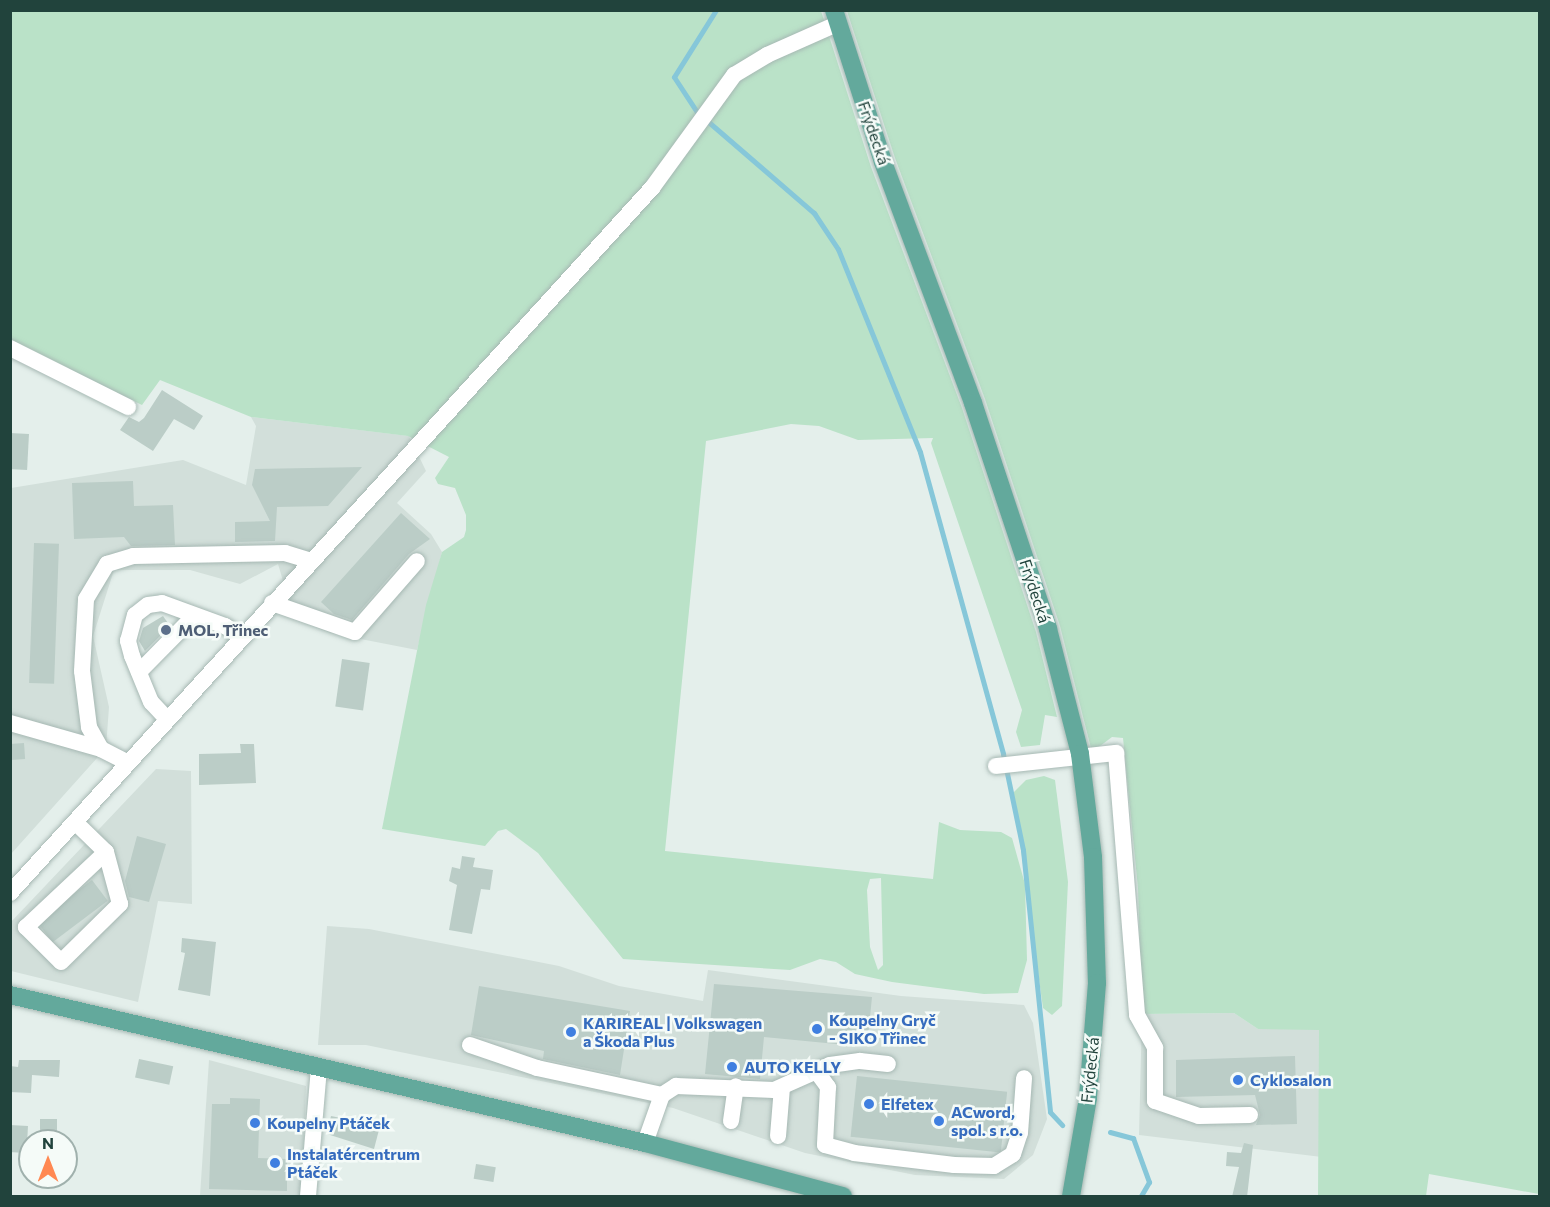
<!DOCTYPE html>
<meta charset="utf-8">
<style>
body{margin:0}
#map{position:relative;width:1550px;height:1207px;overflow:hidden;background:#e4efeb;font-family:Commissioner,sans-serif}
div>[style]{position:absolute}
.built>*{inset:0;background:#d2dfda}
.green>*{inset:0;background:#bae2c8}
.stream>*{height:5px;margin:-2.5px;padding:0 2.5px;transform-origin:2.5px;border-radius:2.5px;background:#86c7d9}
.building>*{inset:0;background:#bbcdc7;transform-origin:0 0}
.roads{filter:drop-shadow(0 0 2px #a6b8b3) drop-shadow(0 0 2px #a6b8b3)}
.minor>*{height:16px;margin:-8px;padding:0 8px;transform-origin:8px;border-radius:8px;background:#fff}
.major>*{height:18px;margin:-9px;padding:0 9px;transform-origin:9px;border-radius:9px;background:#63a99c}
.dots>*{width:16px;height:16px;translate:-50% -50%;box-sizing:border-box;border:3px solid #f5fbf8;border-radius:50%}
span{translate:-50% -50%;white-space:nowrap;text-align:center;line-height:1.15;-webkit-text-stroke:5px #f5fbf8;paint-order:stroke}
.street-label{font-size:16px;color:#21433c}
.service-label{font-size:16px;color:#4e5e75;font-weight:700}
.left{translate:0 -50%;text-align:left}
.shop-label{font-size:16px;color:#366cbe;font-weight:700}
.frame{position:absolute;inset:0;border:12px solid #21433c;pointer-events:none}
.north{position:absolute;left:18px;top:1129px;width:60px;height:60px;box-sizing:border-box;background:#f5fbf8;border:2px solid #a0b1ad;border-radius:50%;rotate:0deg;font-size:16px;font-weight:700;line-height:24px;text-align:center;color:#21433c}
.north::after{content:'';display:block;margin:auto;width:21px;height:27px;background:#ff8852;clip-path:polygon(50% 0,100% 100%,50% 72%,0 100%)}
</style>
<div id="map">
<div class="built">
<div style="clip-path:polygon(251px 417px,409px 436px,426px 471px,397px 503px,431px 534px,442px 552px,417px 650px,330px 633px,294px 618px,278px 564px,240px 584px,190px 570px,114px 570px,93px 636px,109px 707px,106px 748px,11px 854px,11px 488px,183px 460px,246px 485px,256px 426px)"></div>
<div style="clip-path:polygon(156px 769px,191px 771px,192px 904px,158px 901px,138px 1002px,11px 971px,10px 923px)"></div>
<div style="clip-path:polygon(327px 926px,369px 929px,559px 966px,619px 986px,703px 1001px,708px 970px,901px 996px,1024px 1005px,1033px 1023px,1047px 1119px,1033px 1155px,1004px 1179px,915px 1175px,805px 1153px,673px 1108px,366px 1045px,318px 1045px)"></div>
<div style="clip-path:polygon(1234px 1013px,1258px 1029px,1319px 1029px,1322px 1157px,1139px 1135px,1142px 1014px)"></div>
<div style="clip-path:polygon(209px 1060px,306px 1086px,302px 1196px,200px 1196px)"></div>
</div>
<div class="green">
<div style="clip-path:polygon(evenodd,10px 11px,821px 11px,871px 167px,962px 408px,1036px 632px,1057px 717px,1045px 715px,1040px 745px,1021px 747px,1016px 732px,1022px 710px,931px 443px,933px 438px,858px 440px,819px 426px,791px 424px,706px 441px,665px 851px,933px 879px,939px 822px,960px 830px,1001px 832px,1012px 838px,1025px 884px,1027px 960px,1018px 993px,984px 994px,892px 982px,855px 974px,836px 962px,820px 959px,790px 970px,623px 959px,538px 853px,506px 829px,498px 831px,485px 846px,382px 829px,426px 605px,442px 552px,464px 537px,466px 530px,466px 515px,455px 488px,438px 484px,435px 478px,449px 457px,408px 436px,251px 417px,160px 380px,142px 405px,11px 341px,10px 11px,881px 878px,883px 965px,878px 970px,870px 947px,867px 890px,870px 879px,881px 878px)"></div>
<div style="clip-path:polygon(847px 11px,1539px 11px,1539px 1194px,1429px 1174px,1426px 1196px,1318px 1196px,1319px 1030px,1258px 1029px,1234px 1013px,1142px 1014px,1138px 888px,1123px 738px,1112px 737px,1092px 752px,1060px 626px,985px 399px,895px 158px)"></div>
<div style="clip-path:polygon(1044px 776px,1055px 780px,1068px 882px,1062px 1006px,1052px 1015px,1043px 1008px,1013px 793px,1026px 780px)"></div>
</div>
<div class="stream">
<div style="left:716px;top:10px;width:79px;rotate:122.1deg"></div>
<div style="left:674px;top:77px;width:42px;rotate:56.7deg"></div>
<div style="left:697px;top:112px;width:155px;rotate:40.8deg"></div>
<div style="left:814px;top:213px;width:43px;rotate:56.3deg"></div>
<div style="left:838px;top:249px;width:219px;rotate:68deg"></div>
<div style="left:920px;top:452px;width:313px;rotate:74.6deg"></div>
<div style="left:1003px;top:754px;width:98px;rotate:78.2deg"></div>
<div style="left:1023px;top:850px;width:263px;rotate:84.1deg"></div>
<div style="left:1050px;top:1112px;width:18px;rotate:47deg"></div>
<div style="left:1110px;top:1132px;width:24px;rotate:15deg"></div>
<div style="left:1133px;top:1138px;width:47px;rotate:70deg"></div>
<div style="left:1149px;top:1182px;width:16px;rotate:120deg"></div>
</div>
<div class="building">
<div style="clip-path:polygon(162px 390px,203px 416px,194px 430px,174px 419px,153px 451px,120px 430px,129px 417px,139px 422px,144px 418px)"></div>
<div style="left:10px;top:433px;width:19px;height:36px;rotate:3deg"></div>
<div style="clip-path:polygon(362px 467px,328px 506px,277px 507px,275px 541px,235px 542px,235px 522px,270px 521px,252px 485px,255px 469px)"></div>
<div style="clip-path:polygon(133px 481px,134px 506px,173px 505px,175px 545px,131px 546px,124px 537px,74px 539px,72px 483px)"></div>
<div style="clip-path:polygon(401px 513px,430px 539px,409px 554px,352px 620px,334px 614px,321px 602px)"></div>
<div style="left:34px;top:543px;width:25px;height:140px;rotate:2deg"></div>
<div style="clip-path:polygon(163px 616px,170px 626px,145px 651px,139px 641px,143px 628px)"></div>
<div style="left:342px;top:659px;width:28px;height:48px;rotate:8deg"></div>
<div style="left:24px;top:743px;width:16px;height:14px;rotate:86deg"></div>
<div style="clip-path:polygon(240px 744px,254px 744px,256px 783px,199px 785px,199px 754px,241px 753px)"></div>
<div style="clip-path:polygon(137px 836px,166px 844px,149px 902px,129px 897px,125px 881px)"></div>
<div style="clip-path:polygon(462px 856px,475px 858px,473px 867px,493px 870px,490px 890px,481px 889px,472px 934px,449px 930px,457px 885px,449px 881px,452px 867px,460px 869px)"></div>
<div style="left:92px;top:880px;width:26px;height:69px;rotate:53deg"></div>
<div style="clip-path:polygon(182px 938px,216px 942px,210px 996px,178px 990px,185px 953px,181px 952px)"></div>
<div style="clip-path:polygon(714px 984px,872px 997px,867px 1047px,764px 1037px,760px 1079px,705px 1074px)"></div>
<div style="clip-path:polygon(479px 986px,630px 1011px,620px 1075px,543px 1059px,544px 1051px,471px 1035px)"></div>
<div style="clip-path:polygon(1295px 1056px,1297px 1124px,1256px 1125px,1260px 1115px,1255px 1095px,1176px 1097px,1176px 1060px)"></div>
<div style="left:139px;top:1059px;width:35px;height:19px;rotate:12deg"></div>
<div style="clip-path:polygon(19px 1060px,60px 1060px,59px 1077px,32px 1075px,31px 1093px,10px 1092px,10px 1066px,18px 1067px)"></div>
<div style="left:857px;top:1076px;width:151px;height:61px;rotate:6deg"></div>
<div style="clip-path:polygon(230px 1098px,260px 1099px,258px 1158px,287px 1159px,287px 1191px,209px 1189px,212px 1104px,230px 1104px)"></div>
<div style="clip-path:polygon(331px 1116px,380px 1126px,374px 1149px,327px 1134px)"></div>
<div style="left:40px;top:1119px;width:17px;height:14px"></div>
<div style="left:10px;top:1125px;width:18px;height:27px;rotate:3deg"></div>
<div style="clip-path:polygon(1244px 1143px,1253px 1145px,1247px 1197px,1232px 1197px,1239px 1167px,1226px 1166px,1227px 1152px,1241px 1153px)"></div>
<div style="left:476px;top:1164px;width:20px;height:15px;rotate:9deg"></div>
</div>
<div class="roads">
<div class="minor">
<div style="left:10px;top:348px;width:132px;rotate:26.6deg"></div>
<div style="left:272px;top:603px;width:88px;rotate:19.3deg"></div>
<div style="left:355px;top:632px;width:94px;rotate:-48.9deg"></div>
<div style="left:139px;top:672px;width:77px;rotate:-45.5deg"></div>
<div style="left:167px;top:719px;width:23px;rotate:-133deg"></div>
<div style="left:151px;top:702px;width:50px;rotate:-112.4deg"></div>
<div style="left:132px;top:656px;width:16px;rotate:-105deg"></div>
<div style="left:128px;top:641px;width:27px;rotate:-75deg"></div>
<div style="left:135px;top:615px;width:16px;rotate:-38deg"></div>
<div style="left:148px;top:605px;width:14px;rotate:-8deg"></div>
<div style="left:162px;top:603px;width:67px;rotate:20.1deg"></div>
<div style="left:225px;top:626px;width:20px;rotate:33deg"></div>
<div style="left:10px;top:723px;width:95px;rotate:15.9deg"></div>
<div style="left:101px;top:749px;width:30px;rotate:27deg"></div>
<div style="left:101px;top:749px;width:25px;rotate:-119deg"></div>
<div style="left:89px;top:727px;width:56px;rotate:-97.1deg"></div>
<div style="left:82px;top:671px;width:72px;rotate:-86.8deg"></div>
<div style="left:86px;top:599px;width:41px;rotate:-59deg"></div>
<div style="left:107px;top:564px;width:27px;rotate:-17deg"></div>
<div style="left:133px;top:556px;width:49px;rotate:-1.2deg"></div>
<div style="left:182px;top:555px;width:103px;rotate:-1.1deg"></div>
<div style="left:285px;top:553px;width:28px;rotate:17deg"></div>
<div style="left:996px;top:766px;width:121px;rotate:-6.2deg"></div>
<div style="left:1116px;top:753px;width:263px;rotate:85.4deg"></div>
<div style="left:1137px;top:1015px;width:38px;rotate:61deg"></div>
<div style="left:1155px;top:1048px;width:53px;rotate:90deg"></div>
<div style="left:1155px;top:1101px;width:46px;rotate:18.8deg"></div>
<div style="left:1199px;top:1116px;width:51px;rotate:-1.1deg"></div>
<div style="left:75px;top:822px;width:43px;rotate:44.1deg"></div>
<div style="left:106px;top:852px;width:110px;rotate:136.8deg"></div>
<div style="left:26px;top:927px;width:49px;rotate:45deg"></div>
<div style="left:61px;top:962px;width:83px;rotate:-44.5deg"></div>
<div style="left:120px;top:904px;width:54px;rotate:-105.1deg"></div>
<div style="left:10px;top:893px;width:954px;rotate:-47.68deg"></div>
<div style="left:652px;top:188px;width:140px;rotate:-54deg"></div>
<div style="left:734px;top:75px;width:39px;rotate:-31deg"></div>
<div style="left:767px;top:55px;width:77px;rotate:-23.9deg"></div>
<div style="left:470px;top:1045px;width:71px;rotate:18.9deg"></div>
<div style="left:537px;top:1068px;width:128px;rotate:12.2deg"></div>
<div style="left:817px;top:1072px;width:19px;rotate:54deg"></div>
<div style="left:828px;top:1087px;width:58px;rotate:93deg"></div>
<div style="left:825px;top:1145px;width:30px;rotate:15deg"></div>
<div style="left:854px;top:1153px;width:101px;rotate:6.8deg"></div>
<div style="left:954px;top:1165px;width:40px;rotate:1.4deg"></div>
<div style="left:994px;top:1166px;width:22px;rotate:-32deg"></div>
<div style="left:1013px;top:1154px;width:22px;rotate:-72deg"></div>
<div style="left:1020px;top:1133px;width:55px;rotate:-85.8deg"></div>
<div style="left:731px;top:1121px;width:35px;rotate:-82deg"></div>
<div style="left:778px;top:1136px;width:49px;rotate:-85.3deg"></div>
<div style="left:645px;top:1143px;width:51px;rotate:-70.5deg"></div>
<div style="left:662px;top:1095px;width:17px;rotate:-33deg"></div>
<div style="left:676px;top:1086px;width:98px;rotate:2.3deg"></div>
<div style="left:774px;top:1090px;width:61px;rotate:-24.1deg"></div>
<div style="left:830px;top:1065px;width:30px;rotate:-8deg"></div>
<div style="left:860px;top:1061px;width:28px;rotate:6deg"></div>
<div style="left:308px;top:1196px;width:128px;rotate:-85.1deg"></div>
</div>
<div class="major">
<div style="left:834px;top:10px;width:160px;rotate:72.1deg"></div>
<div style="left:883px;top:162px;width:257px;rotate:69.5deg"></div>
<div style="left:973px;top:403px;width:238px;rotate:71.6deg"></div>
<div style="left:1048px;top:629px;width:129px;rotate:75.6deg"></div>
<div style="left:1080px;top:754px;width:104px;rotate:82.8deg"></div>
<div style="left:1093px;top:857px;width:126px;rotate:88.2deg"></div>
<div style="left:1097px;top:983px;width:115px;rotate:94.5deg"></div>
<div style="left:1088px;top:1098px;width:99px;rotate:99.8deg"></div>
<div style="left:10px;top:995px;width:652px;rotate:13.12deg"></div>
<div style="left:645px;top:1143px;width:205px;rotate:15deg"></div>
</div>
</div>
<div class="dots">
<div style="left:166px;top:630px;background:#5c6f8a"></div>
<div style="left:817px;top:1029px;background:#3f7fe0"></div>
<div style="left:571px;top:1032px;background:#3f7fe0"></div>
<div style="left:732px;top:1067px;background:#3f7fe0"></div>
<div style="left:1238px;top:1080px;background:#3f7fe0"></div>
<div style="left:869px;top:1104px;background:#3f7fe0"></div>
<div style="left:939px;top:1121px;background:#3f7fe0"></div>
<div style="left:255px;top:1123px;background:#3f7fe0"></div>
<div style="left:275px;top:1163px;background:#3f7fe0"></div>
</div>
<div class="street-label">
<span style="left:874px;top:133px;rotate:71deg">Frýdecká</span>
<span style="left:1035px;top:591px;rotate:72deg">Frýdecká</span>
<span style="left:1090px;top:1070px;rotate:-84deg">Frýdecká</span>
</div>
<div class="service-label">
<span class="left" style="left:178px;top:630px">MOL, Třinec</span>
</div>
<div class="shop-label">
<span class="left" style="left:829px;top:1029px">Koupelny Gryč<br>- SIKO Třinec</span>
<span class="left" style="left:583px;top:1032px">KARIREAL | Volkswagen<br>a Škoda Plus</span>
<span class="left" style="left:744px;top:1067px">AUTO KELLY</span>
<span class="left" style="left:1250px;top:1080px">Cyklosalon</span>
<span class="left" style="left:881px;top:1104px">Elfetex</span>
<span class="left" style="left:951px;top:1121px">ACword,<br>spol. s r.o.</span>
<span class="left" style="left:267px;top:1123px">Koupelny Ptáček</span>
<span class="left" style="left:287px;top:1163px">Instalatércentrum<br>Ptáček</span>
</div>
<div class="frame"></div>
<div class="north">N</div>
</div>
